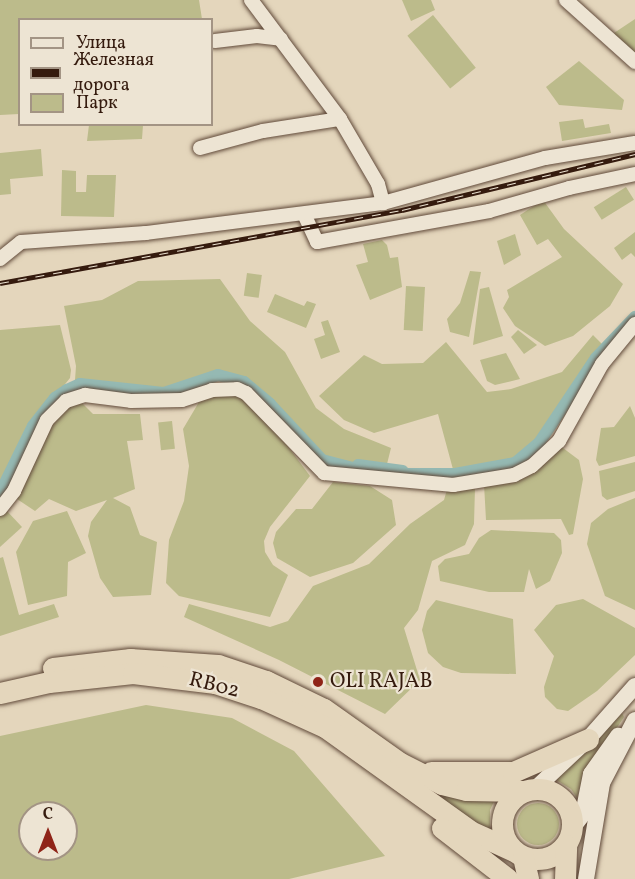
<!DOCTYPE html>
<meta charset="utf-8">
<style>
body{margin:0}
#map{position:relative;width:635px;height:879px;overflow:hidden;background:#e4d6bc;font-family:Vollkorn,serif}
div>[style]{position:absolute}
.green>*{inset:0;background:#bcbb8b;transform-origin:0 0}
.round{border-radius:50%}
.canal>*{height:12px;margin:-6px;padding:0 6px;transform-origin:6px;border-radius:6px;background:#95b9b3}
.roads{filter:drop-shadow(0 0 2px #614a3a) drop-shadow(0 0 2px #614a3a)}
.minor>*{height:14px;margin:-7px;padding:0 7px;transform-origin:7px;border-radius:7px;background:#ede4d3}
.tertiary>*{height:16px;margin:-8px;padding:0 8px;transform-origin:8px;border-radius:8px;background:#ede4d3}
.trunk>*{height:21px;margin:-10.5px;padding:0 10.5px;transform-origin:10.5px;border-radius:10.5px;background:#e4d6bc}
.trunk>.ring{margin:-10.5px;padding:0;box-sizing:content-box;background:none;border:21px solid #e4d6bc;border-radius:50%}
.rail>*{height:5px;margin-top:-2.5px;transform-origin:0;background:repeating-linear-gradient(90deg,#ede4d3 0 9px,#351b0e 0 18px);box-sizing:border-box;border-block:2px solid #351b0e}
.dots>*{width:16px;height:16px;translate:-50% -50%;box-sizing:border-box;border:3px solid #ede4d3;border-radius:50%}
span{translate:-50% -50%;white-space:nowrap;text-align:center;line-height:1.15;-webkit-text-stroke:4.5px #ede4d3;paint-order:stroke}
.poi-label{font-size:21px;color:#351b0e}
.left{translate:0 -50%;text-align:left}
.street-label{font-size:21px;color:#351b0e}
.legend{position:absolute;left:18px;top:18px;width:195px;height:108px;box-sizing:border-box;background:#ede4d3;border:2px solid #a39484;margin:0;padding:8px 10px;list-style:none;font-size:18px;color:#351b0e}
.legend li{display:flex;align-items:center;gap:12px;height:30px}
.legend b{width:30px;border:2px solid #a39484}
.north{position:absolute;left:18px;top:801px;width:60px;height:60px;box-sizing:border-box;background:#ede4d3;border:2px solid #a39484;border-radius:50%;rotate:0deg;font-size:16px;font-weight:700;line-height:24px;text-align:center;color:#351b0e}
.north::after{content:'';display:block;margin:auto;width:21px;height:27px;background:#8f2418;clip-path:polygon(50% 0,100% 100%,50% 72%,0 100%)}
</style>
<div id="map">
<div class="green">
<div style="clip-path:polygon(0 0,199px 0,202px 19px,20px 20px,19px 114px,0 115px)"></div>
<div style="clip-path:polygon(402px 0,431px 0,435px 10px,411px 21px)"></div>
<div style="left:433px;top:15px;width:68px;height:33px;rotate:51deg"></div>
<div style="clip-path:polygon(635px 19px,635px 55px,611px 35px)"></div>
<div style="clip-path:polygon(579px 61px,624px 100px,622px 110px,559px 105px,546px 87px)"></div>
<div style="clip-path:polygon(583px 119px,585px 128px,609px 124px,611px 133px,562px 141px,559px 122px)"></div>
<div style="clip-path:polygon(89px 125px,143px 125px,142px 139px,87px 141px)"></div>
<div style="clip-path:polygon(41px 149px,43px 176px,10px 179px,11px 194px,0 195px,0 153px)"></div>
<div style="clip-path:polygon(62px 170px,76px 171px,76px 192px,86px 192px,87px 175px,116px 175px,114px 217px,61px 216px)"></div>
<div style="left:626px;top:187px;width:15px;height:38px;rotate:58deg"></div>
<div style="clip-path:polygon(543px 200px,564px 229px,623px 284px,610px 306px,573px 336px,545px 346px,515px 326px,503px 308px,509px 297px,507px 290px,562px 257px,548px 239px,537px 245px,520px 215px)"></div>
<div style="clip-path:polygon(635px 232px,635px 257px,631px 253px,622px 260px,614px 248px)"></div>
<div style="clip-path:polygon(515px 234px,521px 255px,504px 265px,497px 241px)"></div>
<div style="clip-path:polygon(382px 240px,387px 245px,390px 258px,398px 257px,402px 287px,370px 300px,356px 265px,368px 262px,363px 244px)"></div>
<div style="clip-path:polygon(470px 271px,481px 272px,469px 337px,450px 332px,447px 319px,460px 303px)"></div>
<div style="left:247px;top:273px;width:15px;height:23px;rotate:8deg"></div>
<div style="clip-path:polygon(220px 279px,250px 321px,285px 352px,316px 408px,344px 429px,391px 448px,385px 472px,323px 459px,272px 403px,245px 381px,218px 373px,164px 392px,75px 380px,76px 366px,64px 306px,102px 300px,138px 281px)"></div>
<div style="left:406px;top:286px;width:19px;height:44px;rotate:3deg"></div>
<div style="clip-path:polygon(489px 287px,503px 336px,473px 345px,480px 289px)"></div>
<div style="clip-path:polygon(275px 294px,304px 306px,307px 301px,316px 304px,306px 328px,267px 312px)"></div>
<div style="clip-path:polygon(328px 320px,340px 352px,321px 359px,314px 339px,325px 335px,321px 322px)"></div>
<div style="clip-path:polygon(60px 325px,71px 370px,70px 378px,31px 426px,0 489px,0 330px)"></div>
<div style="clip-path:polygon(518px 330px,537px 345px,524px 354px,511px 337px)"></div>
<div style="clip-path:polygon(593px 335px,604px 346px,539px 441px,514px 462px,477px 471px,454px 473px,438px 414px,374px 433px,344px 420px,319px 396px,364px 355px,382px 364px,423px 363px,446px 342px,487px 392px,511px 389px,562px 372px)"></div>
<div style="clip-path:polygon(506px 353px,520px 379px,495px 385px,487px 381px,480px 360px)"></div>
<div style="clip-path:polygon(218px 392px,248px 399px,269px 421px,310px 476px,270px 527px,264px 541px,265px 552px,273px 565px,288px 575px,270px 617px,179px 596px,166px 583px,169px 540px,184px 501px,189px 466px,183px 429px,199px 402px)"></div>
<div style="clip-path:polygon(76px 397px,93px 414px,140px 414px,143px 440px,127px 441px,135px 489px,113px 498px,130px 507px,140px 535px,157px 542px,151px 595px,113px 597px,100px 578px,88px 536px,91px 522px,107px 500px,76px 511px,49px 499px,35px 511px,17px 499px,52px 417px)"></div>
<div style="clip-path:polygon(630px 406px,635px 418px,635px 456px,599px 466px,596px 460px,601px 428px,614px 427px)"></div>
<div style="left:172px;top:421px;width:28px;height:14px;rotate:84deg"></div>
<div style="clip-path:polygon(559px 445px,579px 460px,583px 479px,573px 534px,569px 535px,561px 519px,486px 520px,484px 484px,531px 474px)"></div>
<div style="clip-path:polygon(635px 462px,635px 491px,607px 500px,602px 496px,599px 471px)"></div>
<div style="clip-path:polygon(333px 482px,370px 486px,392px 500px,396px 525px,353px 563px,310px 577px,277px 558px,273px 543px,276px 532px,296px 509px,312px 509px)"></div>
<div style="clip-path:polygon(448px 486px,475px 488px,474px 524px,465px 545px,432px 561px,418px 610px,404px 628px,420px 680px,385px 714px,279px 660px,184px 617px,189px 604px,270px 627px,288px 621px,313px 586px,369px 564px,410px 524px,444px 500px)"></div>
<div style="clip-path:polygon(635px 498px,635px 610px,605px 596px,587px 544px,591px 523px,608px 509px)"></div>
<div style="clip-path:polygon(6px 510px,22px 527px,0 547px,0 515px)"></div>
<div style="clip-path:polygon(67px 511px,86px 553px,68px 562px,67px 596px,28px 605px,16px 552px,33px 521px)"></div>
<div style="clip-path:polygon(491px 530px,554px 533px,561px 540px,562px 553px,550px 581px,536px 589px,529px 569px,524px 592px,489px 592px,440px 581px,438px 566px,445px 559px,469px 554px,479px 538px)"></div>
<div style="clip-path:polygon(3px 557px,19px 615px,54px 604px,59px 617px,0 636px,0 558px)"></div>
<div style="clip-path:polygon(583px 599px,635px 628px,635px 655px,597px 691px,568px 711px,557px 709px,545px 697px,544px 687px,554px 656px,534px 630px,556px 605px)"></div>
<div style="clip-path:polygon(436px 600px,513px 619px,516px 674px,461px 673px,443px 667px,428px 653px,422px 630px,427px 611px)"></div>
<div style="clip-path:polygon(evenodd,146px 705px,232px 718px,294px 751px,385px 856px,289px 879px,0 879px,0 736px,146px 705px,30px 813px,66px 813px,66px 849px,30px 849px,30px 813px)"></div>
<div style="clip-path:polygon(622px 713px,624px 717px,584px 777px,577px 798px,571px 789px,553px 778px)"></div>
<div style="clip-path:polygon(419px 787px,496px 797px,490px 810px,490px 838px)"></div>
<div class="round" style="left:517px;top:803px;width:42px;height:42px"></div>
</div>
<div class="canal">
<div style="left:358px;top:465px;width:45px;rotate:7.6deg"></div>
<div style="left:394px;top:474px;width:61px"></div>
<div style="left:455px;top:474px;width:61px;rotate:-10.4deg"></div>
<div style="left:515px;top:463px;width:31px;rotate:-40deg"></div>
<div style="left:539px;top:443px;width:102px;rotate:-56.2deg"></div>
<div style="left:596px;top:358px;width:57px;rotate:-46.4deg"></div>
<div style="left:0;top:493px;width:75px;rotate:-63.8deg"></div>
<div style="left:33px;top:426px;width:36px;rotate:-52deg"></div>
<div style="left:55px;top:398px;width:14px;rotate:-34deg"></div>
<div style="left:67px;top:390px;width:14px;rotate:-25deg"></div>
<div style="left:80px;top:384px;width:84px;rotate:6.1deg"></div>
<div style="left:164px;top:393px;width:57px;rotate:-18.4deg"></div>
<div style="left:218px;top:375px;width:27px;rotate:15deg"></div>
<div style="left:244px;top:382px;width:34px;rotate:40deg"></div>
<div style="left:270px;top:404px;width:76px;rotate:47.1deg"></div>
<div style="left:322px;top:460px;width:43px;rotate:14.7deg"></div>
</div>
<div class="roads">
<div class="minor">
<div style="left:251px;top:0;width:149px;rotate:53.2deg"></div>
<div style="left:340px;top:119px;width:75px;rotate:59.7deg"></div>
<div style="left:378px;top:184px;width:20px;rotate:75deg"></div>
<div style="left:566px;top:0;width:93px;rotate:41.9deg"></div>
<div style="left:215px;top:41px;width:42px;rotate:-6.8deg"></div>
<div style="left:257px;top:36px;width:24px;rotate:7deg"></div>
<div style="left:200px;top:148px;width:65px;rotate:-15.1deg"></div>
<div style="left:263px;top:131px;width:78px;rotate:-8.9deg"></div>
<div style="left:304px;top:214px;width:31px;rotate:65deg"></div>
<div style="left:317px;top:242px;width:175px;rotate:-10.2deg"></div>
<div style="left:489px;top:211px;width:83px;rotate:-16deg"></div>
<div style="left:569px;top:188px;width:67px;rotate:-12deg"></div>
<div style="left:0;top:259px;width:27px;rotate:-39deg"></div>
<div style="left:21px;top:242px;width:125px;rotate:-4.1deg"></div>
<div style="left:146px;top:233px;width:239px;rotate:-7.2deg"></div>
<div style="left:383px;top:203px;width:168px;rotate:-15.5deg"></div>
<div style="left:545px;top:158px;width:91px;rotate:-9.5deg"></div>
<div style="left:0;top:509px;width:23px;rotate:-52deg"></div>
<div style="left:14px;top:491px;width:78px;rotate:-65.1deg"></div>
<div style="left:47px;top:420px;width:27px;rotate:-45deg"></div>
<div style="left:66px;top:401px;width:20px;rotate:-18deg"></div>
<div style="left:85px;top:395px;width:46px;rotate:7.4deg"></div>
<div style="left:131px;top:401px;width:51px;rotate:-1.1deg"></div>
<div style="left:182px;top:400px;width:32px;rotate:-18deg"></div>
<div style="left:212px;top:390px;width:25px;rotate:-2deg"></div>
<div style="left:237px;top:389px;width:10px;rotate:24deg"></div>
<div style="left:246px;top:393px;width:112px;rotate:45.7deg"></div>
<div style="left:324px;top:473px;width:130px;rotate:5.3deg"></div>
<div style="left:453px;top:485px;width:62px;rotate:-9.3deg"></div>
<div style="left:514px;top:475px;width:20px;rotate:-27deg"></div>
<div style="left:532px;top:466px;width:37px;rotate:-43deg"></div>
<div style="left:559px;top:441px;width:88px;rotate:-60.8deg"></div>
<div style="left:602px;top:364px;width:52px;rotate:-50.5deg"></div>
</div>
<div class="tertiary">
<div style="left:535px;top:789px;width:73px;rotate:-43.3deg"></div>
<div style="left:588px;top:739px;width:71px;rotate:-48.4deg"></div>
<div style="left:573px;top:827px;width:16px;rotate:-52deg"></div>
<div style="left:583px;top:814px;width:41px;rotate:-78.7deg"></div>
<div style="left:591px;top:774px;width:47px;rotate:-54.6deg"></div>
<div style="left:586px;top:879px;width:97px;rotate:-80.5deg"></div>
<div style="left:602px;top:783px;width:71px;rotate:-62.4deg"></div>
</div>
<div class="trunk">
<div style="left:53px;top:668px;width:78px;rotate:-6.7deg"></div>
<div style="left:130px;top:659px;width:88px;rotate:3.9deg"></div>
<div style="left:218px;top:665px;width:51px;rotate:18.4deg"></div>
<div style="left:266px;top:681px;width:64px;rotate:25.8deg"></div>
<div style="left:324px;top:709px;width:93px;rotate:35.4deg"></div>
<div style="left:400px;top:763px;width:47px;rotate:26.6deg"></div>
<div style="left:442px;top:784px;width:25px;rotate:14deg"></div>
<div style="left:466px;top:790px;width:59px;rotate:1deg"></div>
<div style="left:0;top:693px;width:50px;rotate:-12.7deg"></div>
<div style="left:49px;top:682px;width:84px;rotate:-6.1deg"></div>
<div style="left:133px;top:673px;width:83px;rotate:7deg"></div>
<div style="left:215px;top:683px;width:48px;rotate:18.1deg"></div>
<div style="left:261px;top:698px;width:70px;rotate:24.4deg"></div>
<div style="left:325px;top:727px;width:178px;rotate:35.6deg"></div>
<div style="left:470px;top:831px;width:48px;rotate:24.4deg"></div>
<div style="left:431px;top:772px;width:82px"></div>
<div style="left:513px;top:772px;width:82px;rotate:-23.7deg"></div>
<div class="ring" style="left:502px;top:789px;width:49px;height:49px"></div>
<div style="left:442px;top:828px;width:83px;rotate:37.7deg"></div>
<div style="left:523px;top:857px;width:23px;rotate:77deg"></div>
<div style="left:565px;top:879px;width:34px;rotate:-88deg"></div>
</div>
</div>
<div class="rail">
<div style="left:0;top:283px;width:409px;rotate:-10.3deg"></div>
<div style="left:402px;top:210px;width:240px;rotate:-13.5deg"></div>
</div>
<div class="dots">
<div style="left:318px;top:682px;background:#8f2418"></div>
</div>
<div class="poi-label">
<span class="left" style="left:330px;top:682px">OLI RAJAB</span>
</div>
<div class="street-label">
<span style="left:214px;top:686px;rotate:14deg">RB02</span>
</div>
<ul class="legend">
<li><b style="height:8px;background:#ede4d3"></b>Улица</li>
<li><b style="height:8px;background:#351b0e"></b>Железная дорога</li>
<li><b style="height:16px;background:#bcbb8b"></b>Парк</li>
</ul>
<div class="north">С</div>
</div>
